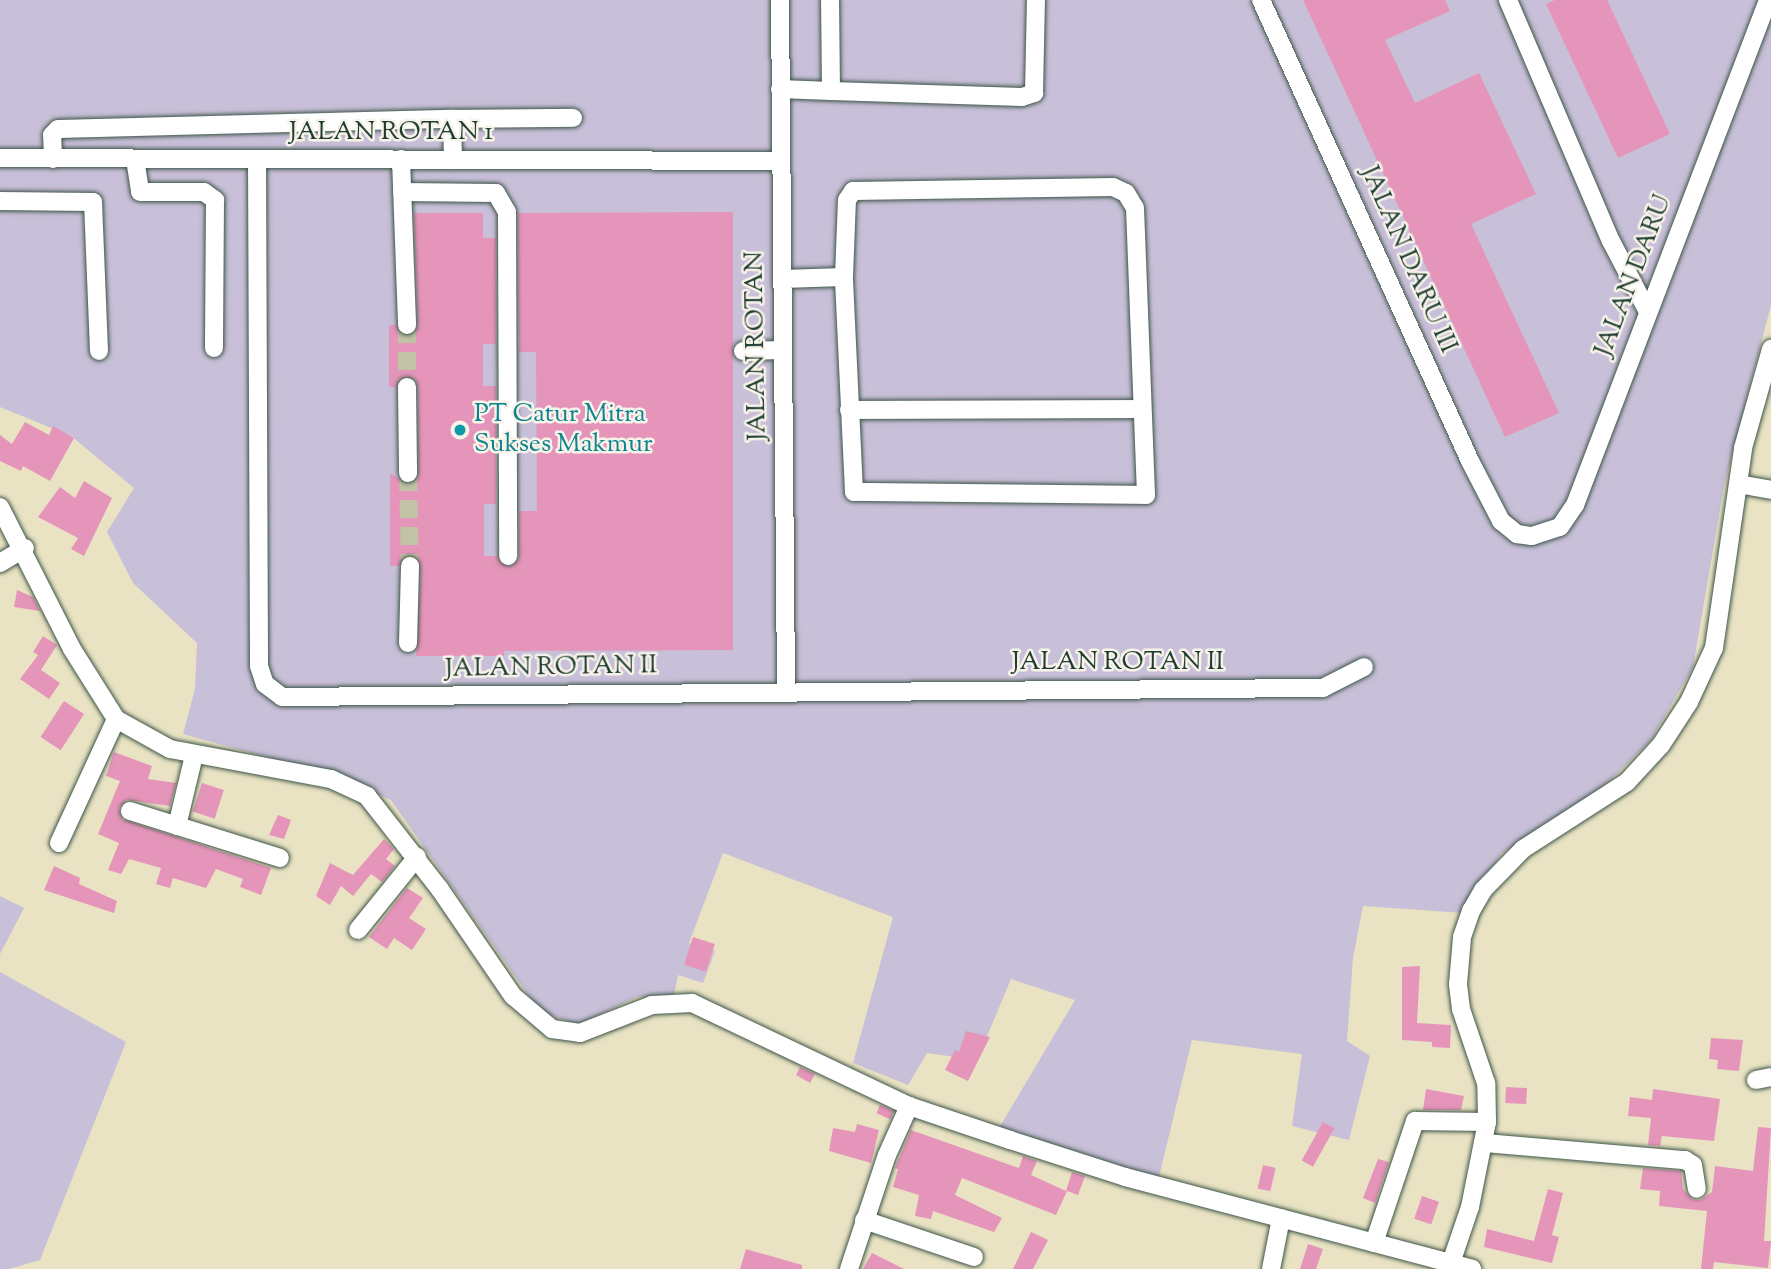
<!DOCTYPE html>
<style>
body{margin:0}
#map{position:relative;width:1771px;height:1269px;overflow:hidden;background:#e9e3c3;font-family:"Sorts Mill Goudy",serif}
div>[style]{position:absolute}
.industrial>*{inset:0;background:#c8bfd8}
.building>*{inset:0;background:#e695ba;transform-origin:0 0}
.minor-tunnel>*{height:18px;margin-top:-9px;transform-origin:0;background:repeating-linear-gradient(90deg,#c1c2a6 0 18px,transparent 0 27px)}
.roads{filter:drop-shadow(0 0 2px #3d5649) drop-shadow(0 0 2px #3d5649)}
.minor>*{height:18px;margin:-9px;padding:0 9px;transform-origin:9px;border-radius:9px;background:#fff}
.dots>*{width:19px;height:19px;translate:-50% -50%;box-sizing:border-box;border:4px solid #f7f3e8;border-radius:50%}
span{translate:-50% -50%;white-space:nowrap;text-align:center;line-height:1.15;-webkit-text-stroke:5px #f7f3e8;paint-order:stroke}
.street-label{font-size:26px;color:#1f3d34}
.culture-label{font-size:26px;color:#0d838f}
.left{translate:0 -50%;text-align:left}
</style>
<div id="map">
<div class="industrial">
<div style="clip-path:polygon(0 0,1771px 0,1771px 305px,1724px 486px,1693px 667px,1651px 740px,1603px 787px,1501px 854px,1463px 913px,1363px 906px,1353px 958px,1347px 1041px,1370px 1056px,1349px 1140px,1292px 1126px,1302px 1054px,1192px 1040px,1159px 1177px,998px 1130px,1075px 1000px,1011px 979px,977px 1060px,927px 1053px,908px 1085px,853px 1063px,893px 917px,723px 853px,689px 943px,715px 951px,703px 983px,678px 975px,674px 995px,637px 997px,579px 1024px,541px 1013px,391px 800px,338px 777px,183px 734px,195px 689px,197px 643px,133px 583px,107px 532px,134px 488px,71px 436px,0 407px)"></div>
<div style="clip-path:polygon(0 896px,24px 908px,0 954px)"></div>
<div style="clip-path:polygon(0 972px,126px 1042px,40px 1260px,9px 1269px,0 1269px)"></div>
</div>
<div class="building">
<div style="clip-path:polygon(1303px 0,1445px 0,1450px 11px,1385px 40px,1415px 103px,1479px 73px,1536px 194px,1471px 224px,1559px 413px,1505px 437px)"></div>
<div style="clip-path:polygon(1555px 0,1607px 0,1670px 134px,1618px 158px,1546px 4px)"></div>
<div style="clip-path:polygon(733px 212px,733px 650px,504px 651px,504px 656px,416px 656px,421px 566px,410px 555px,399px 566px,390px 566px,390px 473px,407px 484px,418px 478px,418px 387px,406px 376px,396px 387px,389px 387px,389px 325px,396px 325px,407px 336px,418px 325px,414px 213px,483px 213px,483px 238px,496px 238px,496px 344px,483px 344px,483px 386px,496px 386px,496px 504px,484px 504px,484px 556px,497px 556px,509px 567px,519px 557px,519px 511px,537px 511px,536px 352px,519px 352px,518px 213px)"></div>
<div style="clip-path:polygon(25px 422px,49px 435px,53px 426px,74px 438px,50px 481px,23px 466px,21px 471px,0 461px,0 435px,12px 444px)"></div>
<div style="clip-path:polygon(84px 481px,112px 498px,84px 556px,71px 549px,78px 538px,38px 517px,60px 487px,75px 498px)"></div>
<div style="clip-path:polygon(17px 590px,33px 597px,40px 611px,14px 607px)"></div>
<div style="clip-path:polygon(43px 636px,57px 645px,41px 670px,60px 683px,49px 699px,20px 679px,38px 655px,33px 652px)"></div>
<div style="left:64px;top:701px;width:24px;height:43px;rotate:33deg"></div>
<div style="clip-path:polygon(114px 752px,152px 766px,148px 779px,176px 783px,170px 806px,127px 800px,119px 808px,122px 819px,271px 868px,261px 895px,240px 887px,243px 879px,216px 869px,206px 888px,173px 878px,170px 888px,156px 884px,161px 868px,129px 859px,121px 874px,108px 870px,119px 843px,98px 834px,120px 781px,106px 776px)"></div>
<div style="left:202px;top:783px;width:23px;height:30px;rotate:18deg"></div>
<div style="clip-path:polygon(278px 815px,291px 820px,284px 839px,269px 835px)"></div>
<div style="clip-path:polygon(384px 839px,394px 849px,386px 859px,395px 866px,382px 882px,371px 874px,353px 896px,341px 886px,330px 905px,316px 896px,330px 863px,353px 875px)"></div>
<div style="clip-path:polygon(54px 866px,80px 878px,79px 884px,117px 901px,114px 913px,44px 890px)"></div>
<div style="clip-path:polygon(407px 888px,423px 898px,409px 918px,426px 929px,412px 950px,394px 938px,387px 949px,369px 937px)"></div>
<div style="left:693px;top:937px;width:23px;height:29px;rotate:18deg"></div>
<div style="clip-path:polygon(1420px 966px,1417px 1023px,1451px 1025px,1450px 1048px,1432px 1047px,1432px 1042px,1402px 1040px,1402px 967px)"></div>
<div style="clip-path:polygon(966px 1031px,990px 1037px,968px 1081px,945px 1070px,955px 1050px,959px 1052px)"></div>
<div style="clip-path:polygon(1711px 1038px,1743px 1040px,1739px 1071px,1717px 1069px,1718px 1060px,1709px 1059px)"></div>
<div style="clip-path:polygon(800px 1067px,815px 1074px,810px 1083px,796px 1075px)"></div>
<div style="left:1506px;top:1087px;width:21px;height:16px;rotate:3deg"></div>
<div style="clip-path:polygon(1426px 1089px,1464px 1096px,1461px 1110px,1423px 1110px)"></div>
<div style="clip-path:polygon(1653px 1089px,1720px 1099px,1714px 1141px,1662px 1136px,1660px 1146px,1648px 1145px,1651px 1118px,1628px 1116px,1630px 1097px,1652px 1100px)"></div>
<div style="left:880px;top:1105px;width:15px;height:9px;rotate:23deg"></div>
<div style="left:1323px;top:1122px;width:13px;height:44px;rotate:29deg"></div>
<div style="clip-path:polygon(857px 1124px,879px 1130px,871px 1163px,829px 1151px,833px 1128px,855px 1132px)"></div>
<div style="clip-path:polygon(1758px 1127px,1771px 1128px,1764px 1241px,1771px 1241px,1768px 1268px,1714px 1262px,1713px 1269px,1701px 1269px,1707px 1211px,1659px 1206px,1660px 1191px,1640px 1189px,1643px 1168px,1681px 1171px,1683px 1189px,1692px 1199px,1700px 1200px,1712px 1192px,1715px 1166px,1753px 1171px)"></div>
<div style="clip-path:polygon(911px 1130px,1019px 1168px,1023px 1156px,1037px 1161px,1031px 1175px,1066px 1191px,1072px 1172px,1085px 1176px,1078px 1195px,1067px 1191px,1056px 1215px,962px 1178px,955px 1195px,1002px 1218px,994px 1232px,933px 1211px,931px 1219px,915px 1216px,919px 1195px,893px 1187px,898px 1169px,895px 1168px)"></div>
<div style="clip-path:polygon(1378px 1159px,1389px 1162px,1375px 1203px,1363px 1198px)"></div>
<div style="left:1263px;top:1165px;width:13px;height:24px;rotate:13deg"></div>
<div style="clip-path:polygon(1548px 1189px,1563px 1193px,1552px 1235px,1559px 1237px,1552px 1263px,1484px 1247px,1487px 1229px,1534px 1241px)"></div>
<div style="left:1422px;top:1196px;width:18px;height:24px;rotate:19deg"></div>
<div style="clip-path:polygon(1031px 1232px,1048px 1240px,1033px 1269px,1013px 1269px)"></div>
<div style="clip-path:polygon(1308px 1244px,1323px 1249px,1316px 1269px,1300px 1269px)"></div>
<div style="clip-path:polygon(746px 1249px,802px 1265px,802px 1269px,740px 1269px)"></div>
<div style="clip-path:polygon(872px 1253px,904px 1269px,863px 1269px)"></div>
</div>
<div class="minor-tunnel">
<div style="left:407px;top:325px;width:62px;rotate:90deg"></div>
<div style="left:408px;top:473px;width:93px;rotate:88.8deg"></div>
</div>
<div class="roads">
<div class="minor">
<div style="left:780px;top:0;width:691px;rotate:89.5deg"></div>
<div style="left:1261px;top:0;width:506px;rotate:65.61deg"></div>
<div style="left:1470px;top:461px;width:68px;rotate:62.7deg"></div>
<div style="left:1501px;top:521px;width:21px;rotate:39deg"></div>
<div style="left:1517px;top:534px;width:15px;rotate:8deg"></div>
<div style="left:1532px;top:536px;width:29px;rotate:-18deg"></div>
<div style="left:1560px;top:527px;width:27px;rotate:-56deg"></div>
<div style="left:1575px;top:505px;width:541px;rotate:-69.08deg"></div>
<div style="left:1508px;top:0;width:262px;rotate:66.9deg"></div>
<div style="left:1611px;top:241px;width:80px;rotate:62.5deg"></div>
<div style="left:780px;top:89px;width:51px;rotate:2.2deg"></div>
<div style="left:831px;top:91px;width:91px;rotate:-90.6deg"></div>
<div style="left:831px;top:91px;width:191px;rotate:1.8deg"></div>
<div style="left:1022px;top:97px;width:13px;rotate:-18deg"></div>
<div style="left:1034px;top:93px;width:93px;rotate:-88.8deg"></div>
<div style="left:452px;top:119px;width:121px;rotate:-0.5deg"></div>
<div style="left:0;top:158px;width:781px;rotate:0.22deg"></div>
<div style="left:53px;top:159px;width:24px;rotate:-92deg"></div>
<div style="left:52px;top:135px;width:8px;rotate:-45deg"></div>
<div style="left:58px;top:129px;width:394px;rotate:-1.5deg"></div>
<div style="left:452px;top:119px;width:41px;rotate:88.6deg"></div>
<div style="left:135px;top:159px;width:33px;rotate:81deg"></div>
<div style="left:140px;top:192px;width:64px"></div>
<div style="left:204px;top:192px;width:14px;rotate:36deg"></div>
<div style="left:215px;top:200px;width:148px;rotate:90.4deg"></div>
<div style="left:257px;top:159px;width:507px;rotate:89.77deg"></div>
<div style="left:259px;top:666px;width:19px;rotate:72deg"></div>
<div style="left:265px;top:684px;width:21px;rotate:37deg"></div>
<div style="left:282px;top:697px;width:1041px;rotate:-0.5deg"></div>
<div style="left:1323px;top:688px;width:46px;rotate:-27.1deg"></div>
<div style="left:401px;top:159px;width:166px;rotate:87.9deg"></div>
<div style="left:402px;top:192px;width:94px;rotate:0.6deg"></div>
<div style="left:496px;top:193px;width:22px;rotate:60deg"></div>
<div style="left:507px;top:212px;width:344px;rotate:89.8deg"></div>
<div style="left:0;top:201px;width:93px;rotate:0.6deg"></div>
<div style="left:93px;top:202px;width:149px;rotate:87.7deg"></div>
<div style="left:782px;top:279px;width:62px;rotate:-1.8deg"></div>
<div style="left:844px;top:277px;width:77px;rotate:-87.8deg"></div>
<div style="left:847px;top:200px;width:11px;rotate:-56deg"></div>
<div style="left:853px;top:191px;width:260px;rotate:-0.9deg"></div>
<div style="left:1113px;top:187px;width:14px;rotate:25deg"></div>
<div style="left:1126px;top:193px;width:17px;rotate:59deg"></div>
<div style="left:1135px;top:208px;width:287px;rotate:87.8deg"></div>
<div style="left:1146px;top:495px;width:292px;rotate:-179.4deg"></div>
<div style="left:854px;top:492px;width:215px;rotate:-92.7deg"></div>
<div style="left:743px;top:351px;width:40px;rotate:-1.4deg"></div>
<div style="left:407px;top:387px;width:86px;rotate:89.3deg"></div>
<div style="left:849px;top:410px;width:292px;rotate:-0.2deg"></div>
<div style="left:1738px;top:484px;width:34px;rotate:10deg"></div>
<div style="left:0;top:507px;width:159px;rotate:63.1deg"></div>
<div style="left:72px;top:649px;width:83px;rotate:57.8deg"></div>
<div style="left:116px;top:719px;width:62px;rotate:29.1deg"></div>
<div style="left:170px;top:749px;width:164px;rotate:10.6deg"></div>
<div style="left:331px;top:779px;width:40px;rotate:25deg"></div>
<div style="left:367px;top:796px;width:117px;rotate:52deg"></div>
<div style="left:439px;top:888px;width:131px;rotate:55.6deg"></div>
<div style="left:513px;top:996px;width:51px;rotate:40.2deg"></div>
<div style="left:552px;top:1029px;width:28px;rotate:8deg"></div>
<div style="left:580px;top:1033px;width:77px;rotate:-21.3deg"></div>
<div style="left:652px;top:1005px;width:40px;rotate:-2.9deg"></div>
<div style="left:692px;top:1003px;width:240px;rotate:25.4deg"></div>
<div style="left:909px;top:1106px;width:107px;rotate:18.6deg"></div>
<div style="left:1010px;top:1140px;width:121px;rotate:17.8deg"></div>
<div style="left:1125px;top:1177px;width:359px;rotate:14.8deg"></div>
<div style="left:0;top:563px;width:29px;rotate:-31deg"></div>
<div style="left:408px;top:643px;width:77px;rotate:-88.5deg"></div>
<div style="left:130px;top:811px;width:157px;rotate:17.4deg"></div>
<div style="left:177px;top:826px;width:73px;rotate:-76.5deg"></div>
<div style="left:59px;top:843px;width:136px;rotate:-65.3deg"></div>
<div style="left:358px;top:930px;width:94px;rotate:-51.1deg"></div>
<div style="left:1756px;top:1080px;width:15px;rotate:-11deg"></div>
<div style="left:1485px;top:1143px;width:201px;rotate:4.9deg"></div>
<div style="left:1685px;top:1160px;width:9px;rotate:32deg"></div>
<div style="left:1693px;top:1165px;width:24px;rotate:81deg"></div>
<div style="left:864px;top:1220px;width:116px;rotate:18.6deg"></div>
<div style="left:1374px;top:1243px;width:129px;rotate:-71.4deg"></div>
<div style="left:1415px;top:1121px;width:72px;rotate:0.8deg"></div>
<div style="left:1451px;top:1263px;width:59px;rotate:-71.3deg"></div>
<div style="left:1470px;top:1207px;width:87px;rotate:-78.7deg"></div>
<div style="left:1487px;top:1122px;width:39px;rotate:-91deg"></div>
<div style="left:1486px;top:1083px;width:78px;rotate:-108.7deg"></div>
<div style="left:1461px;top:1009px;width:25px;rotate:-97deg"></div>
<div style="left:1458px;top:984px;width:47px;rotate:-85.1deg"></div>
<div style="left:1462px;top:937px;width:28px;rotate:-71deg"></div>
<div style="left:1471px;top:911px;width:24px;rotate:-60deg"></div>
<div style="left:1483px;top:890px;width:57px;rotate:-45.7deg"></div>
<div style="left:1523px;top:849px;width:124px;rotate:-32.8deg"></div>
<div style="left:1627px;top:782px;width:50px;rotate:-47.4deg"></div>
<div style="left:1661px;top:745px;width:51px;rotate:-56.9deg"></div>
<div style="left:1689px;top:702px;width:60px;rotate:-65.2deg"></div>
<div style="left:1714px;top:648px;width:202px;rotate:-81.7deg"></div>
<div style="left:1743px;top:448px;width:103px;rotate:-74.2deg"></div>
<div style="left:849px;top:1269px;width:120px;rotate:-71.6deg"></div>
<div style="left:887px;top:1155px;width:54px;rotate:-65.8deg"></div>
<div style="left:1271px;top:1269px;width:52px;rotate:-78.9deg"></div>
</div>
</div>
<div class="dots">
<div style="left:460px;top:430px;background:#0f9aa8"></div>
</div>
<div class="street-label">
<span style="left:391px;top:133px">JALAN ROTAN 1</span>
<span style="left:1408px;top:260px;rotate:66deg">JALAN DARU III</span>
<span style="left:1634px;top:276px;rotate:-69deg">JALAN DARU</span>
<span style="left:757px;top:346px;rotate:-91deg">JALAN ROTAN</span>
<span style="left:1118px;top:663px">JALAN ROTAN II</span>
<span style="left:551px;top:668px;rotate:-1deg">JALAN ROTAN II</span>
</div>
<div class="culture-label">
<span class="left" style="left:474px;top:430px">PT Catur Mitra<br>Sukses Makmur</span>
</div>
</div>
